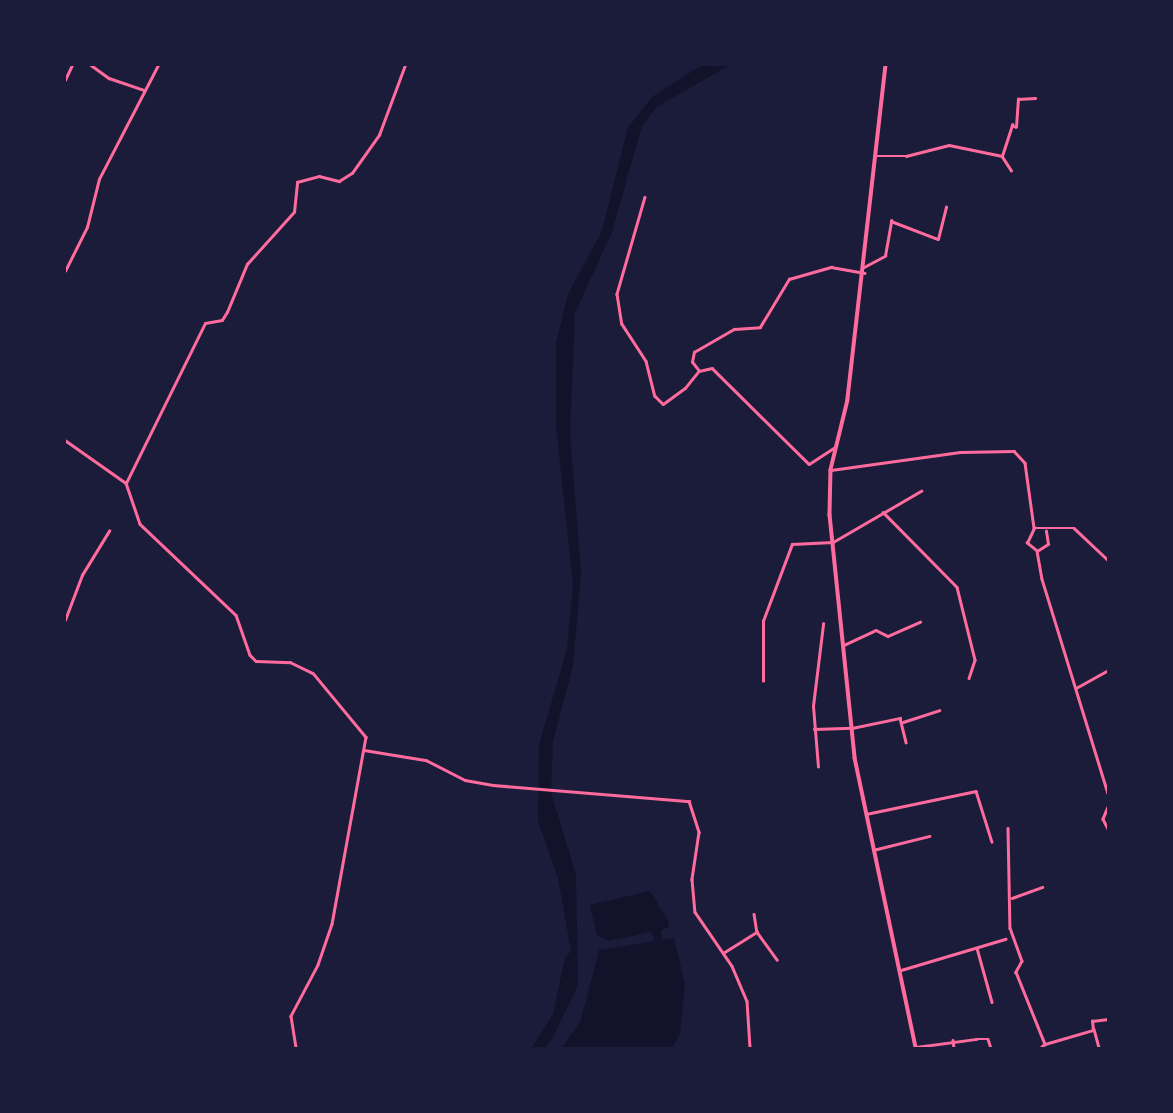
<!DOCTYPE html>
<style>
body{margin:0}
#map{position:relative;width:1173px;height:1113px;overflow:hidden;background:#1b1b3a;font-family:Poppins,sans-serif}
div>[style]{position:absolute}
.water>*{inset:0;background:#12122b}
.minor>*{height:2.5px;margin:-1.25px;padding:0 1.25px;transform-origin:1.25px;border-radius:1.25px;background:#ff6b9d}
.tertiary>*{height:2.5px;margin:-1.25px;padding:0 1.25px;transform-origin:1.25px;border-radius:1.25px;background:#ff6b9d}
.secondary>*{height:3.5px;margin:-1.75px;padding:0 1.75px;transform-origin:1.75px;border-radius:1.75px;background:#ff6b9d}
span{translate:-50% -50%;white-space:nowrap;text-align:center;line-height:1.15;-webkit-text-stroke:5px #1b1b3a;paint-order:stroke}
.frame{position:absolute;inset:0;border:66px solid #1b1b3a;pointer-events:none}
</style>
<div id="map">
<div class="water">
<div style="clip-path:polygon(702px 65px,730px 65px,658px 106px,642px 126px,612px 232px,575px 313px,570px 432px,581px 573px,573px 666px,553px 741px,551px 792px,576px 875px,578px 985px,553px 1037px,545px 1048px,532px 1048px,553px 1014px,565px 958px,571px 951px,558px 878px,538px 821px,539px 745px,567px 649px,573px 584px,556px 426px,556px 343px,568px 294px,602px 231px,628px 128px,652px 97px)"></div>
<div style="clip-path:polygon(650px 891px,669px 922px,669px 927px,661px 930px,662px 940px,674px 938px,685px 984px,680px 1034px,672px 1048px,562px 1048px,581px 1020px,599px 950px,654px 941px,652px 932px,608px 941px,597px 935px,590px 905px)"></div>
</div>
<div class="minor">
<div style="left:91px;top:65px;width:22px;rotate:36deg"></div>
<div style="left:109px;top:78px;width:37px;rotate:19deg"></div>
<div style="left:65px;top:80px;width:17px;rotate:-65deg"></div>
<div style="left:875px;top:156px;width:31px"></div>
<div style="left:906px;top:156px;width:44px;rotate:-14.3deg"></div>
<div style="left:949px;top:145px;width:54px;rotate:11.7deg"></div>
<div style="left:1002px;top:156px;width:17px;rotate:57deg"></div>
<div style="left:1002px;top:156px;width:33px;rotate:-72deg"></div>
<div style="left:1012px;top:125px;width:4px;rotate:27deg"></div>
<div style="left:1016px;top:127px;width:28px;rotate:-86deg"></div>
<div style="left:1018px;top:99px;width:17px;rotate:-3deg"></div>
<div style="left:645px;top:197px;width:101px;rotate:106.1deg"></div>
<div style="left:617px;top:294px;width:30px;rotate:81deg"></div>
<div style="left:622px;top:324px;width:44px;rotate:57deg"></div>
<div style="left:646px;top:361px;width:36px;rotate:76deg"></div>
<div style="left:655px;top:396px;width:11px;rotate:45deg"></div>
<div style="left:663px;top:404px;width:27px;rotate:-36deg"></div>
<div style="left:685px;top:388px;width:22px;rotate:-51deg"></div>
<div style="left:699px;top:371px;width:13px;rotate:-13deg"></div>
<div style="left:712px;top:368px;width:136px;rotate:44.7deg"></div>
<div style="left:809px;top:464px;width:31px;rotate:-33deg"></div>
<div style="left:864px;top:267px;width:24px;rotate:-28deg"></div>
<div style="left:885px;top:256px;width:36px;rotate:-80deg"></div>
<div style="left:891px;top:221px;width:50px;rotate:21deg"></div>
<div style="left:938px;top:239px;width:33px;rotate:-76deg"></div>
<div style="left:65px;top:271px;width:49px;rotate:-63.4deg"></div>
<div style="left:87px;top:227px;width:49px;rotate:-76deg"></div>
<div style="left:99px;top:179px;width:128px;rotate:-62.6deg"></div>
<div style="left:699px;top:371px;width:11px;rotate:-128deg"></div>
<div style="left:692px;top:362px;width:10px;rotate:-79deg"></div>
<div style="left:694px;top:352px;width:46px;rotate:-29.9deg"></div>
<div style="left:734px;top:329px;width:26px;rotate:-4deg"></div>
<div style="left:760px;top:327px;width:56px;rotate:-58.9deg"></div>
<div style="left:789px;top:279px;width:44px;rotate:-15.9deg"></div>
<div style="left:831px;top:267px;width:34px;rotate:10deg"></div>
<div style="left:831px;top:470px;width:130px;rotate:-7.9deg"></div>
<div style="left:960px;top:452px;width:54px;rotate:-1.1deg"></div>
<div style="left:1014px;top:451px;width:16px;rotate:47deg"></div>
<div style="left:1025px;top:463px;width:66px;rotate:82.1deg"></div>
<div style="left:126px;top:483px;width:178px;rotate:-63.7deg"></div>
<div style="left:205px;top:323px;width:17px;rotate:-10deg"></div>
<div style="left:222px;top:320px;width:9px;rotate:-58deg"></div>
<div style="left:227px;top:312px;width:52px;rotate:-67.4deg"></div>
<div style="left:247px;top:264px;width:70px;rotate:-47.9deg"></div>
<div style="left:294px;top:212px;width:30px;rotate:-84deg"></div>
<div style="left:297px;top:182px;width:23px;rotate:-15deg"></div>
<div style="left:319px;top:176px;width:21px;rotate:14deg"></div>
<div style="left:339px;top:181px;width:15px;rotate:-32deg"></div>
<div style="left:352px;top:173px;width:47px;rotate:-54.6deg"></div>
<div style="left:379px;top:135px;width:75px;rotate:-69.6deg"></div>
<div style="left:883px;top:512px;width:105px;rotate:45.4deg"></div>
<div style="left:957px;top:587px;width:75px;rotate:76.1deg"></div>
<div style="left:975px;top:660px;width:19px;rotate:108deg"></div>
<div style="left:1037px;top:551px;width:28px;rotate:80deg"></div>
<div style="left:1042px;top:579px;width:224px;rotate:72.9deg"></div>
<div style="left:1037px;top:551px;width:13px;rotate:-141deg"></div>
<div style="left:1027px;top:543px;width:17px;rotate:-65deg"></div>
<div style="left:1034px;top:528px;width:40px"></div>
<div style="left:1074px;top:528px;width:47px;rotate:43.3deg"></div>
<div style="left:1037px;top:551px;width:13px;rotate:-32deg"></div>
<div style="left:1048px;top:544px;width:13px;rotate:-99deg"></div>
<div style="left:65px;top:620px;width:48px;rotate:-69.3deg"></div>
<div style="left:82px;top:575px;width:52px;rotate:-58.5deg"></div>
<div style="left:844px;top:645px;width:35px;rotate:-25deg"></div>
<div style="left:876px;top:630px;width:13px;rotate:27deg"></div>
<div style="left:888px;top:636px;width:35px;rotate:-24deg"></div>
<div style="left:763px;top:681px;width:60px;rotate:-90deg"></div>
<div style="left:763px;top:621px;width:82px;rotate:-69.4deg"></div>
<div style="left:792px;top:544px;width:41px;rotate:-2.8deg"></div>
<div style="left:833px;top:542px;width:102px;rotate:-30.1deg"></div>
<div style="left:1076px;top:688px;width:37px;rotate:-29deg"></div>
<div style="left:903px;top:722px;width:38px;rotate:-18deg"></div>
<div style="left:814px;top:729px;width:38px;rotate:-2deg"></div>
<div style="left:852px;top:728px;width:49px;rotate:-11.8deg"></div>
<div style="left:900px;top:718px;width:25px;rotate:76deg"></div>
<div style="left:818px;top:767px;width:61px;rotate:-94.7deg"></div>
<div style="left:813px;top:706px;width:83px;rotate:-83deg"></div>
<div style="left:1108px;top:807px;width:13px;rotate:113deg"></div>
<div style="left:1103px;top:819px;width:11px;rotate:63deg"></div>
<div style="left:866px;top:814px;width:112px;rotate:-11.8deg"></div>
<div style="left:976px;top:791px;width:53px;rotate:72.6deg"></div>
<div style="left:1008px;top:828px;width:100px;rotate:88.9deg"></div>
<div style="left:1010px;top:928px;width:35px;rotate:70deg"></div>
<div style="left:1022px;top:961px;width:13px;rotate:119deg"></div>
<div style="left:1016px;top:972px;width:78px;rotate:68.1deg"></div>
<div style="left:1045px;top:1044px;width:6px;rotate:135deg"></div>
<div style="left:873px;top:850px;width:58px;rotate:-14deg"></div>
<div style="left:1012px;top:898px;width:32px;rotate:-20deg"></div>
<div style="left:754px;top:914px;width:18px;rotate:81deg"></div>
<div style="left:977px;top:948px;width:56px;rotate:74.5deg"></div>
<div style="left:723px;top:953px;width:40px;rotate:-32deg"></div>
<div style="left:757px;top:932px;width:34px;rotate:54deg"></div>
<div style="left:901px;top:970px;width:109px;rotate:-16.6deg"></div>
<div style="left:1094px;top:1029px;width:20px;rotate:75deg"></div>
<div style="left:953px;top:1040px;width:8px;rotate:83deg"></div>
<div style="left:1045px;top:1044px;width:50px;rotate:-16.3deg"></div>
<div style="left:1093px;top:1030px;width:9px;rotate:-96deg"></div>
<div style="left:1092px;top:1021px;width:16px;rotate:-7deg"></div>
<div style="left:916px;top:1047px;width:61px;rotate:-7.6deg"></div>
<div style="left:976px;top:1039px;width:12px"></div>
<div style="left:988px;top:1039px;width:9px;rotate:72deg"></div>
</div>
<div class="tertiary">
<div style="left:65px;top:440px;width:75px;rotate:35.2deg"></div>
<div style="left:126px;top:483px;width:43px;rotate:71.1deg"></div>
<div style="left:140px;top:524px;width:132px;rotate:43.5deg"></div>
<div style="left:236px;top:615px;width:42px;rotate:70.7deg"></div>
<div style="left:250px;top:655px;width:8px;rotate:45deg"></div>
<div style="left:256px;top:661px;width:34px;rotate:2deg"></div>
<div style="left:290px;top:662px;width:25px;rotate:26deg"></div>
<div style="left:313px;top:673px;width:83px;rotate:50.4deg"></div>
<div style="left:366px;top:737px;width:190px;rotate:100.3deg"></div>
<div style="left:332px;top:924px;width:43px;rotate:108.9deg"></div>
<div style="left:318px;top:965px;width:58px;rotate:117.9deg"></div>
<div style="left:291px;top:1016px;width:32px;rotate:81deg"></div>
<div style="left:364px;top:750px;width:63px;rotate:9.2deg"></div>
<div style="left:426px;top:760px;width:44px;rotate:27.1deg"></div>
<div style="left:465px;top:780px;width:28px;rotate:10deg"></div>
<div style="left:493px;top:785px;width:197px;rotate:4.7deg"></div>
<div style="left:689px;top:801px;width:33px;rotate:72deg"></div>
<div style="left:699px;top:832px;width:48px;rotate:98.5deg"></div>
<div style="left:692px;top:879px;width:33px;rotate:85deg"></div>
<div style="left:695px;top:912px;width:65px;rotate:55.6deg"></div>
<div style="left:732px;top:966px;width:38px;rotate:67deg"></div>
<div style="left:747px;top:1001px;width:47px;rotate:86.3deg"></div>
</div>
<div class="secondary">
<div style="left:886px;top:65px;width:337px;rotate:96.5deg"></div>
<div style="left:848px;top:400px;width:72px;rotate:103.7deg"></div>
<div style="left:831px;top:470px;width:45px;rotate:91.3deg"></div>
<div style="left:830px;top:515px;width:244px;rotate:84.1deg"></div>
<div style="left:855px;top:758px;width:296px;rotate:78.1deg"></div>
</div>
<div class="frame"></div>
</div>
